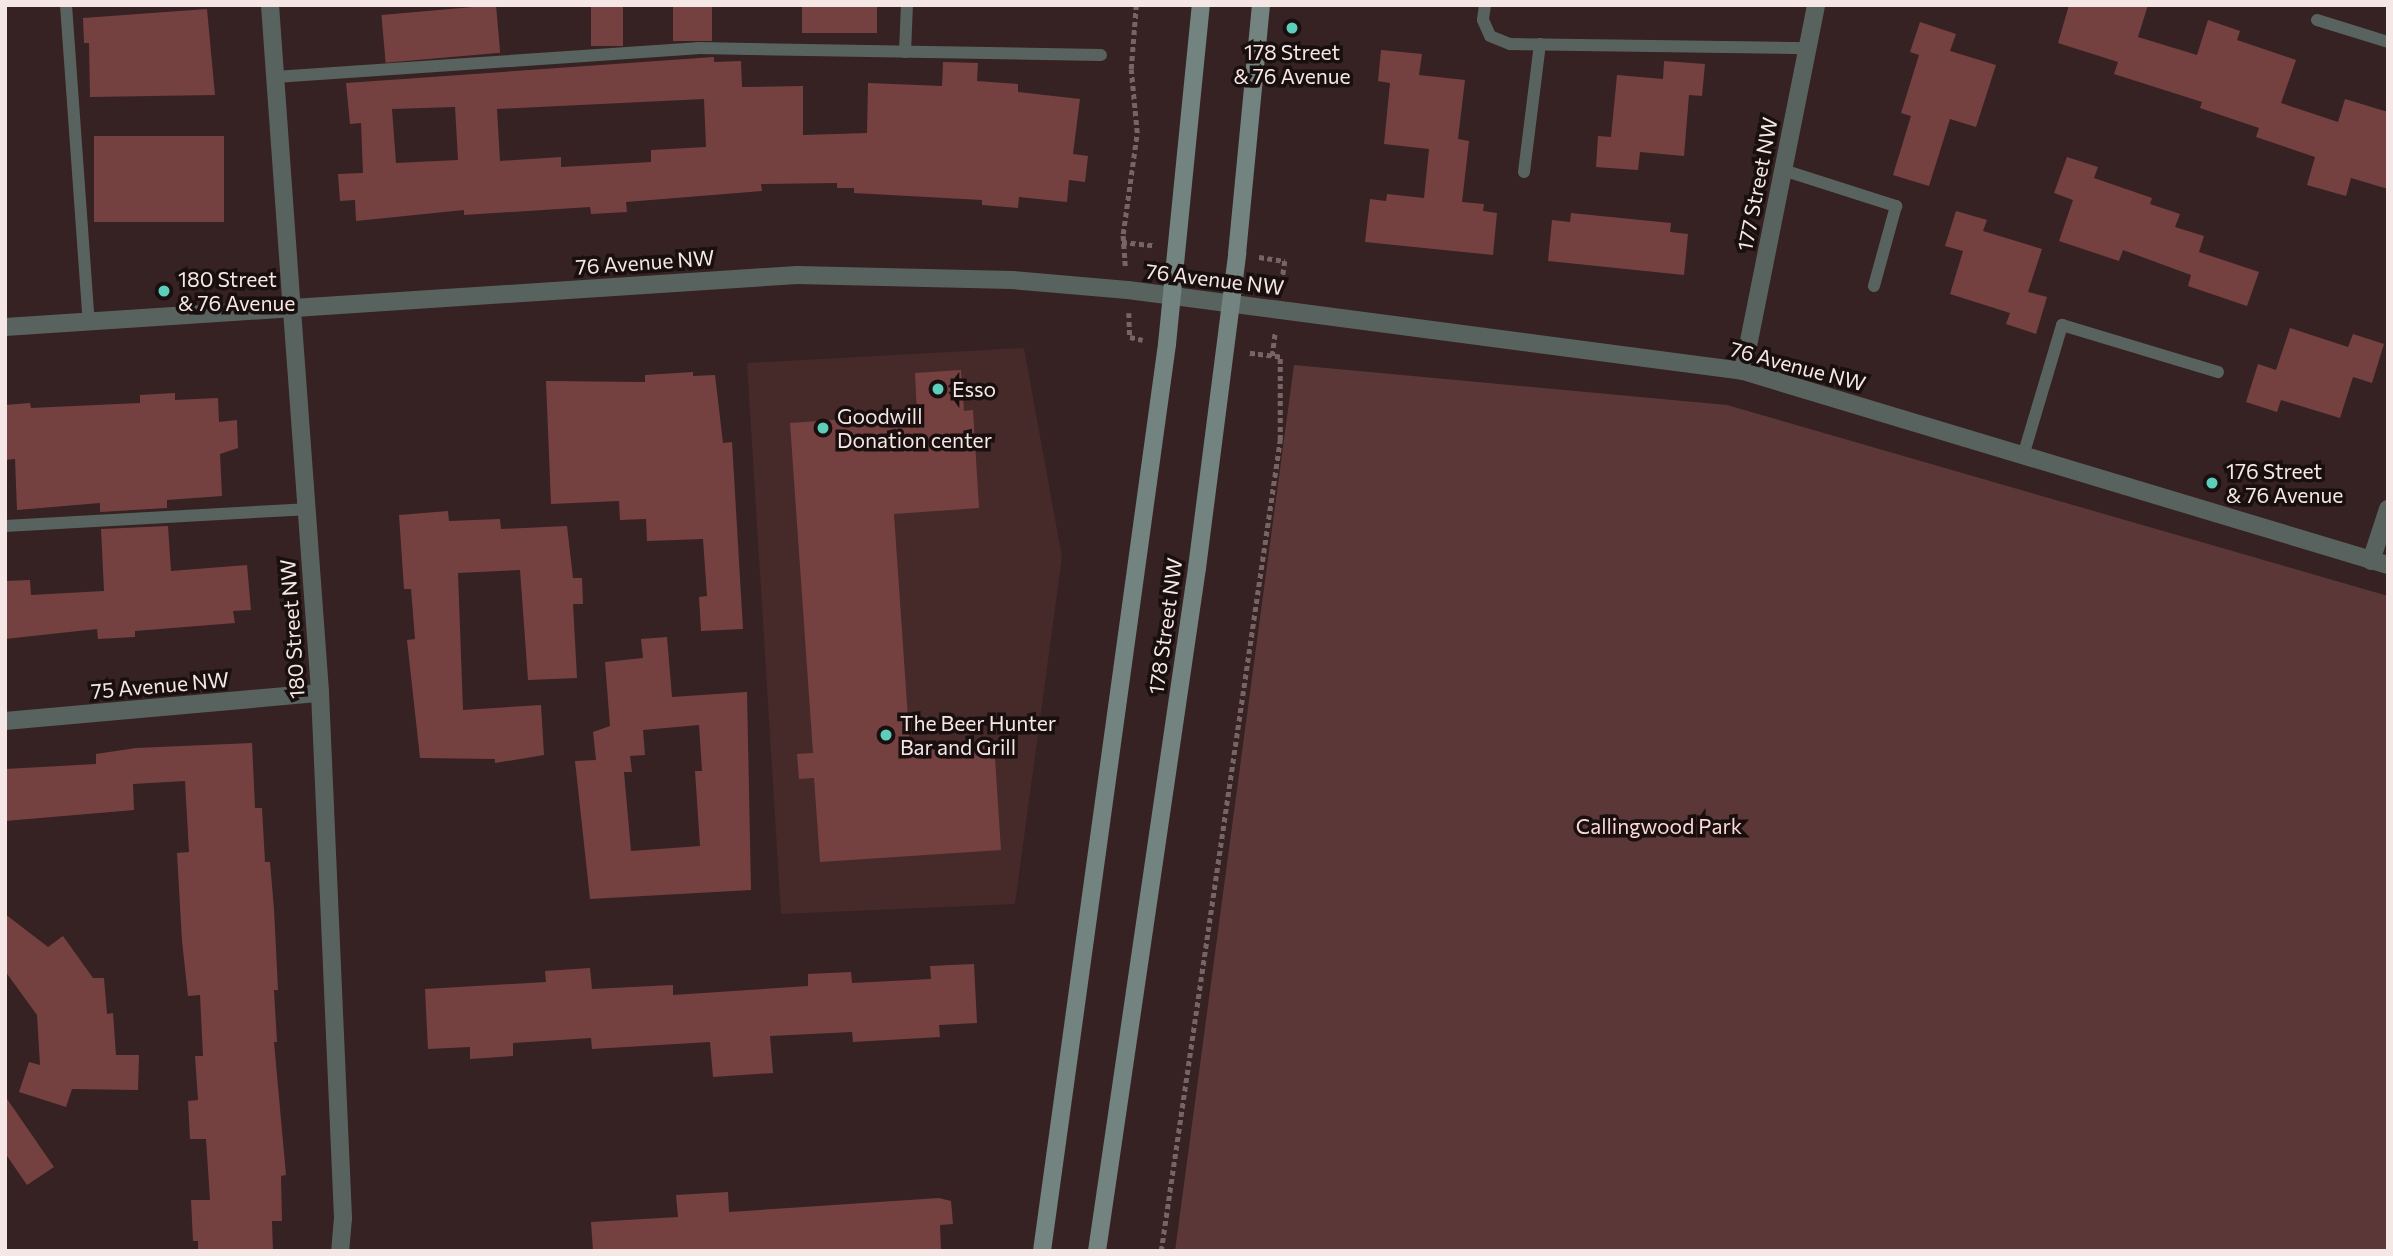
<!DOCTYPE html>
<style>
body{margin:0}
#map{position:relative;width:2393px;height:1256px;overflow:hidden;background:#362222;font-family:Commissioner,sans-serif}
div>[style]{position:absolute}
.built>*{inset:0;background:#452a29}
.green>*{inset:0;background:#5b3837}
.building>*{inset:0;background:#754140;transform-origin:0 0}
.path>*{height:4.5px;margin-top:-2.25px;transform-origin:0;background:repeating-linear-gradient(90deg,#776565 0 5px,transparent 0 8.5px)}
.service>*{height:12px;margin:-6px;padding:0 6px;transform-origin:6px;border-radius:6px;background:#586360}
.minor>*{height:18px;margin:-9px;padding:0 9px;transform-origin:9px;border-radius:9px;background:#586360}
.tertiary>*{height:18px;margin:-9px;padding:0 9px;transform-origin:9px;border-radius:9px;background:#586360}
.secondary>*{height:18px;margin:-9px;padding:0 9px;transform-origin:9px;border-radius:9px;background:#728380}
.dots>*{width:19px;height:19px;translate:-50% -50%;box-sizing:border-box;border:4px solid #180f0e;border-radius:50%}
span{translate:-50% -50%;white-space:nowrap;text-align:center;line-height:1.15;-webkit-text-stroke:7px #180f0e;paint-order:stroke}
.poi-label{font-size:21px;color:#f5e7e6}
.left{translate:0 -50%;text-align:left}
.street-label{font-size:21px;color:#f5e7e6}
.park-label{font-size:21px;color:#fdd8d6}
.frame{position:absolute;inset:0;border:7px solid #f5e7e6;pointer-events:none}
</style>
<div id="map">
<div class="built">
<div style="clip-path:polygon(1024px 348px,1062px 557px,1015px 904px,781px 914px,747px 363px)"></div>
</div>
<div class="green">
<div style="clip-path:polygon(1294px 365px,1727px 405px,2388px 596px,2388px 1251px,1175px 1251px)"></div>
</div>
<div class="building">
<div style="left:496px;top:5px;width:48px;height:115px;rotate:85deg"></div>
<div style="left:591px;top:5px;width:32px;height:41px"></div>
<div style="left:673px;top:5px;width:39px;height:36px"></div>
<div style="left:802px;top:5px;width:75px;height:28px"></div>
<div style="clip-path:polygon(2069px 5px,2148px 5px,2138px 37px,2197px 55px,2208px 20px,2240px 31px,2237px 40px,2296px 60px,2281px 103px,2338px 122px,2345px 99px,2388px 112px,2388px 189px,2351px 178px,2346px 196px,2307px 185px,2315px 157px,2256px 137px,2259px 128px,2200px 108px,2202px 102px,2114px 74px,2118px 62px,2058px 43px)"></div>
<div style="clip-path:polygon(207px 9px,215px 95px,90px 97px,89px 43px,84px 43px,83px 18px)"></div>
<div style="clip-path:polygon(1920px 22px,1956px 34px,1950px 51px,1996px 65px,1976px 127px,1950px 119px,1929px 186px,1893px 175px,1911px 116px,1901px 113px,1919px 55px,1910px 52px)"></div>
<div style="clip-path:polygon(1381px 50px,1422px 54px,1419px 75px,1465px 80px,1458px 139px,1469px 141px,1462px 202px,1484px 204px,1483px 211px,1497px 213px,1493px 255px,1365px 242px,1370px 199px,1386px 201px,1387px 194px,1424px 198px,1429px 149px,1384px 144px,1390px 83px,1378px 81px)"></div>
<div style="clip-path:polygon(evenodd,714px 57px,714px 62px,741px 61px,742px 87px,803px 86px,803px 135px,867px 133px,868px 83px,942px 86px,943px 62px,978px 63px,977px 81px,1018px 84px,1018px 92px,1080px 99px,1073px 154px,1088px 156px,1085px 182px,1069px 180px,1067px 202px,1019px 197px,1018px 208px,982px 205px,982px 200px,854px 193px,854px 188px,837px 188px,837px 183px,761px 184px,762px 191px,626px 202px,627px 212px,591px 214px,590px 207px,464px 215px,464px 210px,356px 221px,355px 200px,340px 201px,338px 174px,363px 173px,361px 123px,350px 124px,346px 83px,714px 57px,704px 99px,706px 147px,651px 150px,651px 162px,561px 167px,561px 157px,500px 161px,497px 109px,704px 99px,714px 57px,455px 107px,458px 160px,396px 163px,392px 109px,455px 107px)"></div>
<div style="clip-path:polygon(1664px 61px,1705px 64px,1702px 96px,1689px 95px,1684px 156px,1640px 152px,1638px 170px,1596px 167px,1598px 136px,1611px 137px,1617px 75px,1663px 79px)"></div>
<div style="left:224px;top:136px;width:86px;height:130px;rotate:90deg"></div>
<div style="clip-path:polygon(2067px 157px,2098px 167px,2094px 178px,2152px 198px,2150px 204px,2180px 214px,2175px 227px,2204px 236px,2199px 252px,2259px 272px,2247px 306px,2188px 286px,2191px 275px,2123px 250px,2119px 261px,2059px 241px,2073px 200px,2054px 193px)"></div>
<div style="clip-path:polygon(1956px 211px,1987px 220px,1983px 231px,2042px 249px,2028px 292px,2047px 297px,2036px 334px,2006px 324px,2010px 313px,1950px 294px,1963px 251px,1945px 246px)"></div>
<div style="clip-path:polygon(1571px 213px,1671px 223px,1670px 232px,1688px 234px,1684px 275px,1548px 261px,1552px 220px,1570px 222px)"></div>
<div style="clip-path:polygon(2290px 328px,2348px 347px,2353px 334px,2384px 344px,2372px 383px,2353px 377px,2340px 418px,2281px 400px,2277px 412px,2246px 402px,2258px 364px,2276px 370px)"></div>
<div style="clip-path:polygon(961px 370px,964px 411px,973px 410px,979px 508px,894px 514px,910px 748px,994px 743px,1001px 850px,820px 862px,814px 778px,799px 779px,797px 754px,813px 753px,790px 423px,917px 414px,915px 373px)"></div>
<div style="clip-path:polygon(693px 372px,693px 376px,715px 375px,723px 443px,732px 442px,743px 629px,701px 631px,699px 597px,707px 596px,703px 539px,647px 541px,646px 519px,620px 520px,619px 501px,551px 504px,546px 381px,645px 382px,645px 375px)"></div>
<div style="clip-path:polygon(175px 393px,175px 400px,218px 398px,219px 422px,237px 420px,238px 448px,220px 454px,222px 496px,167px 500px,167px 508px,100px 512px,100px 503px,17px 510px,15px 459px,5px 460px,5px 405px,30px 403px,31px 408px,140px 403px,140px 395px)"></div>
<div style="clip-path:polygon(448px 511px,449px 521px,500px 519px,501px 529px,567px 526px,573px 578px,582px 578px,583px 604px,573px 604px,577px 678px,528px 680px,520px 570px,458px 573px,463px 710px,541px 705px,544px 755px,495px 763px,495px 759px,420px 758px,407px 640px,415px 639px,411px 589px,404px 589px,399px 515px)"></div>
<div style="clip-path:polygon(168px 526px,171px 571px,247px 565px,251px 610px,233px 611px,235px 623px,135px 631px,135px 637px,98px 639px,97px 629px,5px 639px,5px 581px,30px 580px,31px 595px,104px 591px,101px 529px)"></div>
<div style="clip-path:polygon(evenodd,667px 637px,672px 697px,747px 692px,751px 890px,590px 899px,575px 761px,596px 760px,593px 732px,610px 726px,605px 662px,643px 658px,641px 639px,667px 637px,699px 725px,702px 771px,695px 771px,700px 846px,631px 851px,624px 772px,632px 772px,630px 756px,645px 755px,643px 730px,699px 725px)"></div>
<div style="clip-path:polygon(252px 743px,255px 808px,262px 808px,265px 862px,270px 862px,274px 909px,278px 990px,274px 990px,277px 1042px,274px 1042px,286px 1175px,281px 1176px,282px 1221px,272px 1221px,273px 1251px,198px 1251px,198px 1241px,193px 1241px,191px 1200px,210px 1200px,206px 1139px,190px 1139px,188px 1101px,198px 1100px,195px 1056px,203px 1056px,200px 995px,188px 996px,182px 941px,177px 853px,189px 852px,185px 781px,133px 784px,134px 810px,5px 821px,5px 769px,96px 764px,96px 754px,136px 748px)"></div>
<div style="clip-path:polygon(5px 914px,48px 947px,63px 936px,93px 978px,104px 978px,107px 1014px,113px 1013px,116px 1055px,139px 1055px,138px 1090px,72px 1089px,66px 1107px,19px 1092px,29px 1062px,40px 1065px,37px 1015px,5px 971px)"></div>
<div style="clip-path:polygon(974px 964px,977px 1023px,939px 1025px,940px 1037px,853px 1042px,852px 1032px,770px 1036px,773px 1073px,713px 1077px,710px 1042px,592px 1049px,591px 1038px,513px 1043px,513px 1056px,470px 1059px,470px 1047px,428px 1049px,425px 989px,546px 982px,545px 971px,590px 968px,592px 989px,673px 985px,673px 995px,808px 986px,808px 974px,851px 972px,852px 983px,931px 979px,930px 966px)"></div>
<div style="clip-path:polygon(5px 1096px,54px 1167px,27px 1185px,5px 1153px)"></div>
<div style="clip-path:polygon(728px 1192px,729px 1212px,939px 1198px,951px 1201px,953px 1224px,940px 1225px,941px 1251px,593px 1251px,591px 1222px,678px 1217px,676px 1195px)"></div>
</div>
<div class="path">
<div style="left:1122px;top:242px;width:31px;rotate:6deg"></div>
<div style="left:1259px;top:257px;width:26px;rotate:9deg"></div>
<div style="left:1285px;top:261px;width:28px;rotate:98deg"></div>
<div style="left:1125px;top:266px;width:32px;rotate:-94deg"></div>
<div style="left:1123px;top:234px;width:102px;rotate:-82.1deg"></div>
<div style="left:1137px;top:133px;width:64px;rotate:-95.4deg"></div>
<div style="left:1131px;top:69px;width:64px;rotate:-85.5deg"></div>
<div style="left:1129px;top:313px;width:24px;rotate:88deg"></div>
<div style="left:1130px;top:337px;width:13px;rotate:13deg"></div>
<div style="left:1272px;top:356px;width:24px;rotate:-83deg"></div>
<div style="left:1161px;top:1251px;width:820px;rotate:-81.65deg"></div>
<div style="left:1280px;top:440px;width:83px;rotate:-90deg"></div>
<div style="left:1280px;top:357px;width:31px;rotate:-173deg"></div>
</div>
<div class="service">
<div style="left:66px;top:5px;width:318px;rotate:85.9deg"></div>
<div style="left:1485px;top:5px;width:15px;rotate:98deg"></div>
<div style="left:1483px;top:20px;width:17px;rotate:66deg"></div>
<div style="left:1490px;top:36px;width:22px;rotate:22deg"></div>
<div style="left:1510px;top:44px;width:297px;rotate:0.8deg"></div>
<div style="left:2317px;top:20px;width:74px;rotate:17.2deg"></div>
<div style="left:905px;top:52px;width:47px;rotate:-87.6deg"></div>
<div style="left:275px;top:77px;width:423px;rotate:-3.9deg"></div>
<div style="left:697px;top:48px;width:404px;rotate:1deg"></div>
<div style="left:1783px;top:170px;width:119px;rotate:17.7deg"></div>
<div style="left:1896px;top:206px;width:83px;rotate:105.4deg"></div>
<div style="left:1524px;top:172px;width:129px;rotate:-82.9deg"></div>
<div style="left:2023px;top:456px;width:137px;rotate:-73.4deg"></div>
<div style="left:2062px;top:325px;width:163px;rotate:16.8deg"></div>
<div style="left:5px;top:526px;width:301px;rotate:-3.2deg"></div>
</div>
<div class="minor">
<div style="left:270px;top:5px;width:306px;rotate:85.9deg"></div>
<div style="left:1743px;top:371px;width:373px;rotate:-78.7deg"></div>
<div style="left:2371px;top:561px;width:55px;rotate:-71.9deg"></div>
<div style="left:5px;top:721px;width:316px;rotate:-5.1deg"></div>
</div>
<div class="tertiary">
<div style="left:292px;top:310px;width:384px;rotate:85.8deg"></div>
<div style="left:320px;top:693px;width:526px;rotate:87.49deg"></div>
<div style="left:343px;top:1218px;width:33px;rotate:95deg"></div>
<div style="left:5px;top:327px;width:794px;rotate:-3.76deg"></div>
<div style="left:797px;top:275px;width:215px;rotate:1.3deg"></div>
<div style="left:1012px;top:280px;width:116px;rotate:4.9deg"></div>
<div style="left:1128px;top:290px;width:620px;rotate:7.5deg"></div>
<div style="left:1743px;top:371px;width:674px;rotate:16.74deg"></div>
</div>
<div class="secondary">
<div style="left:1042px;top:1251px;width:916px;rotate:-82.15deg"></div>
<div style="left:1167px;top:344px;width:341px;rotate:-84.3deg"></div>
<div style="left:1097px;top:1251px;width:690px;rotate:-81.67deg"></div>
<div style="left:1197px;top:568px;width:317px;rotate:-82.7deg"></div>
<div style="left:1237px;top:254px;width:250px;rotate:-84.5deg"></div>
</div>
<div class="dots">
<div style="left:1292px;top:28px;background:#5ccebb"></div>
<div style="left:164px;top:291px;background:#5ccebb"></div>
<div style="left:938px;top:389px;background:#5ccebb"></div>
<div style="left:823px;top:428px;background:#5ccebb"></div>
<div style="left:2212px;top:483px;background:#5ccebb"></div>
<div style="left:886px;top:735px;background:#5ccebb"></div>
</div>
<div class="poi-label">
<span style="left:1292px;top:64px">178 Street<br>&amp; 76 Avenue</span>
<span class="left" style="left:178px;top:291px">180 Street<br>&amp; 76 Avenue</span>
<span class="left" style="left:952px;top:389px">Esso</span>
<span class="left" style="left:837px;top:428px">Goodwill<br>Donation center</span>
<span class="left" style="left:2226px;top:483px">176 Street<br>&amp; 76 Avenue</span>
<span class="left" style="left:900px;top:735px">The Beer Hunter<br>Bar and Grill</span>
</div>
<div class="street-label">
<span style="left:1757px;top:184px;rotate:-79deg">177 Street NW</span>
<span style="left:645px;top:262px;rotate:-4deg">76 Avenue NW</span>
<span style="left:1215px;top:279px;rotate:7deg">76 Avenue NW</span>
<span style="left:1798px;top:366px;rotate:15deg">76 Avenue NW</span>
<span style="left:1165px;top:626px;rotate:-82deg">178 Street NW</span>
<span style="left:292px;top:629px;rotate:-94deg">180 Street NW</span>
<span style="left:160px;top:685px;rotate:-5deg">75 Avenue NW</span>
</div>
<div class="park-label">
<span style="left:1659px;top:826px">Callingwood Park</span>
</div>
<div class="frame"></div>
</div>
